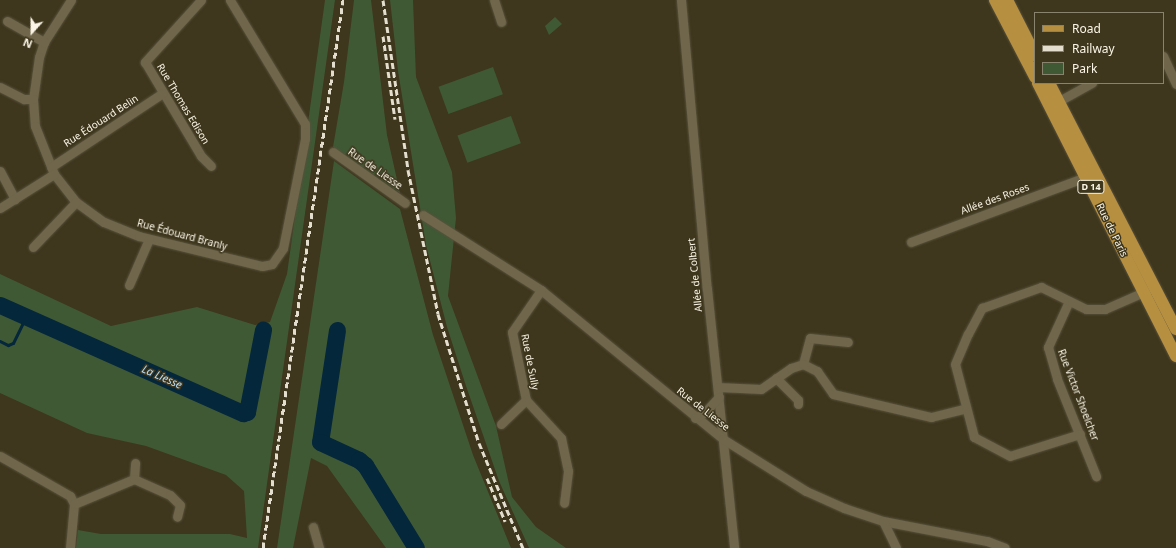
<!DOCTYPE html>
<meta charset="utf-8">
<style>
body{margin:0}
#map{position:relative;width:1176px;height:548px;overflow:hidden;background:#3e361d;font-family:"Noto Sans",sans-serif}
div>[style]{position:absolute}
.green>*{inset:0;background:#3f5935;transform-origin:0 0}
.stream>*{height:3px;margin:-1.5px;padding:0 1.5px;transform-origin:1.5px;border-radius:1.5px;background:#04273b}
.river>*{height:17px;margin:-8.5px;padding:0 8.5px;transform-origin:8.5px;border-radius:8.5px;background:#04273b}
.roads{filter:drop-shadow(0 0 1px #58513b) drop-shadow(0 0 1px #58513b)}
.street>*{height:9px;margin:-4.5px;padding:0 4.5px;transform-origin:4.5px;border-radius:4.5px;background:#6f664b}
.primary>*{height:12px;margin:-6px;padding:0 6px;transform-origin:6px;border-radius:6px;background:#b68f40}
.rail>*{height:3px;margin-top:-1.5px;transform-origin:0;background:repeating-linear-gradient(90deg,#e3decd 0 6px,transparent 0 9px)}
span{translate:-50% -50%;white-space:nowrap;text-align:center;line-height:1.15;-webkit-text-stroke:3px #3e361d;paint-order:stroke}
.shield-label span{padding:1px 3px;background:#3e361d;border:1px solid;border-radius:3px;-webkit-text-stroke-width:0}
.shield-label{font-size:9px;color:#faf5e6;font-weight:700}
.street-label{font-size:10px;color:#faf5e6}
.water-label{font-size:11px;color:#b7e0fd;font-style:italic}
.legend{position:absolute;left:1034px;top:12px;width:130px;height:72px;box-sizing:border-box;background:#3e361d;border:1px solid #89826d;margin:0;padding:5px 7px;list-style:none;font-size:12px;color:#faf5e6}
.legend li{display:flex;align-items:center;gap:8px;height:20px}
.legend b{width:20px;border:1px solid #89826d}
.north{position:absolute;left:12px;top:12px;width:40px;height:40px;-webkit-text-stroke:3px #3e361d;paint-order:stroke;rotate:201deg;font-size:11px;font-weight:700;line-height:16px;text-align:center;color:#faf5e6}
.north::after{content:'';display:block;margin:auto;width:14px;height:18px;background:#faf5e6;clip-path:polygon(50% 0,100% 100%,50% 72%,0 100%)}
</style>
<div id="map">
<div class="green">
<div style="clip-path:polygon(325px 0,335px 0,258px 548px,76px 548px,78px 530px,101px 534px,230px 534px,247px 538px,244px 491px,226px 475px,146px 446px,87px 433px,0 393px,0 274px,111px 326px,197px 307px,255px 325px,270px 322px,287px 274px)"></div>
<div style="clip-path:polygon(354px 0,371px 0,387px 135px,400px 193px,333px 147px,344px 82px)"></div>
<div style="clip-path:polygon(390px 0,413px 0,416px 77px,452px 172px,456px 218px,448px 296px,496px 426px,512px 497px,536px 527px,566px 548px,529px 548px,499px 481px,466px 386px,447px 327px,426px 245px,398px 71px)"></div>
<div style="clip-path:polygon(555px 17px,562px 24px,549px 35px,545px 26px)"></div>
<div style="left:493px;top:67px;width:29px;height:58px;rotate:70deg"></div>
<div style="left:511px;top:116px;width:29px;height:57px;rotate:70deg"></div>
<div style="clip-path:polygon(334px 161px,400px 209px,433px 335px,473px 455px,511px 548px,386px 548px,327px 466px,311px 458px,293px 548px,277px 548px)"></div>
</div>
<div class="stream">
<div style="left:0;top:341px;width:9px;rotate:27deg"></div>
<div style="left:8px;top:345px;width:5px;rotate:-22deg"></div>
<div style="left:13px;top:343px;width:30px;rotate:-64deg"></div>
</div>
<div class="river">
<div style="left:0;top:305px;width:266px;rotate:24deg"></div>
<div style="left:243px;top:413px;width:4px;rotate:-14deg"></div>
<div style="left:247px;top:412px;width:84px;rotate:-79deg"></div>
<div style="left:337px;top:330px;width:113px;rotate:98.6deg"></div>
<div style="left:320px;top:442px;width:43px;rotate:24.8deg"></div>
<div style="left:359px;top:460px;width:8px;rotate:40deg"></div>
<div style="left:365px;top:465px;width:97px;rotate:58.4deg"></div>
</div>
<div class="roads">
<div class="street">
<div style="left:71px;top:0;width:50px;rotate:122.7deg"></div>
<div style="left:44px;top:42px;width:16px;rotate:108deg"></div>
<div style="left:39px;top:57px;width:42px;rotate:98.1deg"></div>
<div style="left:33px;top:99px;width:27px;rotate:86deg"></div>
<div style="left:35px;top:126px;width:52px;rotate:68.4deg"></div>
<div style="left:54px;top:174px;width:36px;rotate:52deg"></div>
<div style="left:76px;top:202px;width:34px;rotate:36deg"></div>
<div style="left:104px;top:222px;width:38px;rotate:22deg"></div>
<div style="left:139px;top:236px;width:127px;rotate:13.7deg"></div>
<div style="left:262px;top:266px;width:10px;rotate:-11deg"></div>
<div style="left:272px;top:264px;width:19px;rotate:-55deg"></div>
<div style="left:283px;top:248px;width:111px;rotate:-78.6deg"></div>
<div style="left:305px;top:139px;width:15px;rotate:-90deg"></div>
<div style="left:305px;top:124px;width:145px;rotate:-121.2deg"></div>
<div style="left:201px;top:0;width:84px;rotate:132.1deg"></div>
<div style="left:145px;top:62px;width:109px;rotate:59.2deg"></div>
<div style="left:201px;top:156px;width:14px;rotate:45deg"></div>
<div style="left:494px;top:0;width:23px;rotate:72deg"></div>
<div style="left:681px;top:0;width:290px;rotate:84.9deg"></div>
<div style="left:707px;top:289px;width:260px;rotate:84deg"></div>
<div style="left:7px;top:21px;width:43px;rotate:29.6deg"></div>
<div style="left:1163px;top:56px;width:31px;rotate:65deg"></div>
<div style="left:0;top:87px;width:27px;rotate:27deg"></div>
<div style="left:24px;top:99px;width:9px"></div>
<div style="left:1059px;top:101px;width:38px;rotate:-29deg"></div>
<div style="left:333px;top:152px;width:88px;rotate:35.3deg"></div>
<div style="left:51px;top:167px;width:134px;rotate:-33.5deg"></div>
<div style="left:0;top:171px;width:32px;rotate:62deg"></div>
<div style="left:0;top:208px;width:64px;rotate:-32.2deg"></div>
<div style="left:423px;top:215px;width:140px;rotate:32.4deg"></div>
<div style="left:541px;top:290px;width:235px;rotate:39.3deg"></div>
<div style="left:723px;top:439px;width:98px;rotate:32.1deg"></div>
<div style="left:806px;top:491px;width:42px;rotate:24.1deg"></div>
<div style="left:844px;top:508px;width:41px;rotate:18.4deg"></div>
<div style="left:883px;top:521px;width:106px;rotate:10.9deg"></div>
<div style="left:987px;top:541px;width:19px;rotate:21deg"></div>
<div style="left:911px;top:242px;width:187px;rotate:-20.4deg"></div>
<div style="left:33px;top:247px;width:62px;rotate:-46.3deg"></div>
<div style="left:129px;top:285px;width:50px;rotate:-66.5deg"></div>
<div style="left:541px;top:290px;width:51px;rotate:124.6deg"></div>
<div style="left:512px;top:332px;width:69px;rotate:78.4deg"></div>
<div style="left:526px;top:400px;width:52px;rotate:47.4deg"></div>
<div style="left:561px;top:438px;width:34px;rotate:78deg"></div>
<div style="left:568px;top:471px;width:32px;rotate:97deg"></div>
<div style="left:1069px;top:301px;width:51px;rotate:114.5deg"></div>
<div style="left:1048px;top:347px;width:33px;rotate:74deg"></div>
<div style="left:1057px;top:379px;width:105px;rotate:68.1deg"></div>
<div style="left:803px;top:364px;width:27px;rotate:-75deg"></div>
<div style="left:810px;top:338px;width:38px;rotate:6deg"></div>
<div style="left:776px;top:378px;width:31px;rotate:45deg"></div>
<div style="left:798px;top:400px;width:4px;rotate:90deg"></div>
<div style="left:718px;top:387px;width:43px;rotate:2.7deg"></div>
<div style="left:761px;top:389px;width:37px;rotate:-35deg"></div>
<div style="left:791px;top:368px;width:13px;rotate:-18deg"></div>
<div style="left:803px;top:364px;width:16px;rotate:27deg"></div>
<div style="left:817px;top:371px;width:28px;rotate:55deg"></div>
<div style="left:833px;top:394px;width:101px;rotate:13.2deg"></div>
<div style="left:931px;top:417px;width:36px;rotate:-14deg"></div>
<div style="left:695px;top:418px;width:10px;rotate:-29deg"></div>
<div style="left:704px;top:413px;width:22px;rotate:-47deg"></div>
<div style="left:501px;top:424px;width:35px;rotate:-44deg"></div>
<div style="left:1080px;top:434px;width:73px;rotate:162.6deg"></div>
<div style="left:1010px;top:456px;width:41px;rotate:-152.2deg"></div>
<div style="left:974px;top:437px;width:75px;rotate:-104.6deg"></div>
<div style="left:955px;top:364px;width:33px;rotate:-67deg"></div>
<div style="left:968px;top:334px;width:30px;rotate:-62deg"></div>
<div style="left:982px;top:308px;width:63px;rotate:-19.6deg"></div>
<div style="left:1041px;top:287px;width:50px;rotate:26.1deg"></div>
<div style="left:1086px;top:309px;width:19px"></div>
<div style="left:1105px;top:309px;width:47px;rotate:-23.8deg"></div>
<div style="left:0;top:456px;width:81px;rotate:29.7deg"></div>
<div style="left:70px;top:496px;width:9px;rotate:63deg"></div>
<div style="left:74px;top:504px;width:44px;rotate:95.2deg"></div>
<div style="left:134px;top:479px;width:16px;rotate:-86deg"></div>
<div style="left:74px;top:504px;width:65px;rotate:-22.6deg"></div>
<div style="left:134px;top:479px;width:39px;rotate:24deg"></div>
<div style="left:170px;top:495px;width:14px;rotate:45deg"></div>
<div style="left:180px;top:505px;width:12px;rotate:104deg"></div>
<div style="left:883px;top:521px;width:30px;rotate:64deg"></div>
<div style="left:313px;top:527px;width:22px;rotate:74deg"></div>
</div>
<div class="primary">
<div style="left:995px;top:0;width:87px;rotate:62.5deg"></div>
<div style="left:1007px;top:0;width:62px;rotate:63deg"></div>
<div style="left:1038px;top:83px;width:306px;rotate:63.2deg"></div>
<div style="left:1049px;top:83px;width:277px;rotate:62.7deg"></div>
</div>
</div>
<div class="rail">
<div style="left:383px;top:0;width:172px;rotate:81.6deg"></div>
<div style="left:408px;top:170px;width:147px;rotate:78.2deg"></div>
<div style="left:438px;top:314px;width:135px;rotate:72.4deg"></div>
<div style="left:479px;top:443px;width:114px;rotate:67.3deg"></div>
<div style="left:383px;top:36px;width:84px;rotate:81.8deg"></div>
<div style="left:487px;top:478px;width:47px;rotate:67.3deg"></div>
<div style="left:263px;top:548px;width:554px;rotate:-81.69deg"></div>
</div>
<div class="shield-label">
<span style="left:1091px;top:187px">D 14</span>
</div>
<div class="street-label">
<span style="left:183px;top:104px;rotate:59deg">Rue Thomas Edison</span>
<span style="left:101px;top:121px;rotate:-33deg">Rue Édouard Belin</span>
<span style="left:375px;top:169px;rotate:35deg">Rue de Liesse</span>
<span style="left:995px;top:199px;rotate:-20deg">Allée des Roses</span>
<span style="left:1112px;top:230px;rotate:64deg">Rue de Paris</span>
<span style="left:182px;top:235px;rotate:15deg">Rue Édouard Branly</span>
<span style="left:695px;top:275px;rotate:-96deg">Allée de Colbert</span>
<span style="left:530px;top:362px;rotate:79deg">Rue de Sully</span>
<span style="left:1078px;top:395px;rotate:69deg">Rue Victor Shoelcher</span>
<span style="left:703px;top:409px;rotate:38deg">Rue de Liesse</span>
</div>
<div class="water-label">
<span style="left:162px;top:377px;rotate:24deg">La Liesse</span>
</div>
<ul class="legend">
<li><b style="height:5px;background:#b68f40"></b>Road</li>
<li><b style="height:5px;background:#e3decd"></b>Railway</li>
<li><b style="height:11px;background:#3f5935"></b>Park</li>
</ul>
<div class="north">N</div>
</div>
